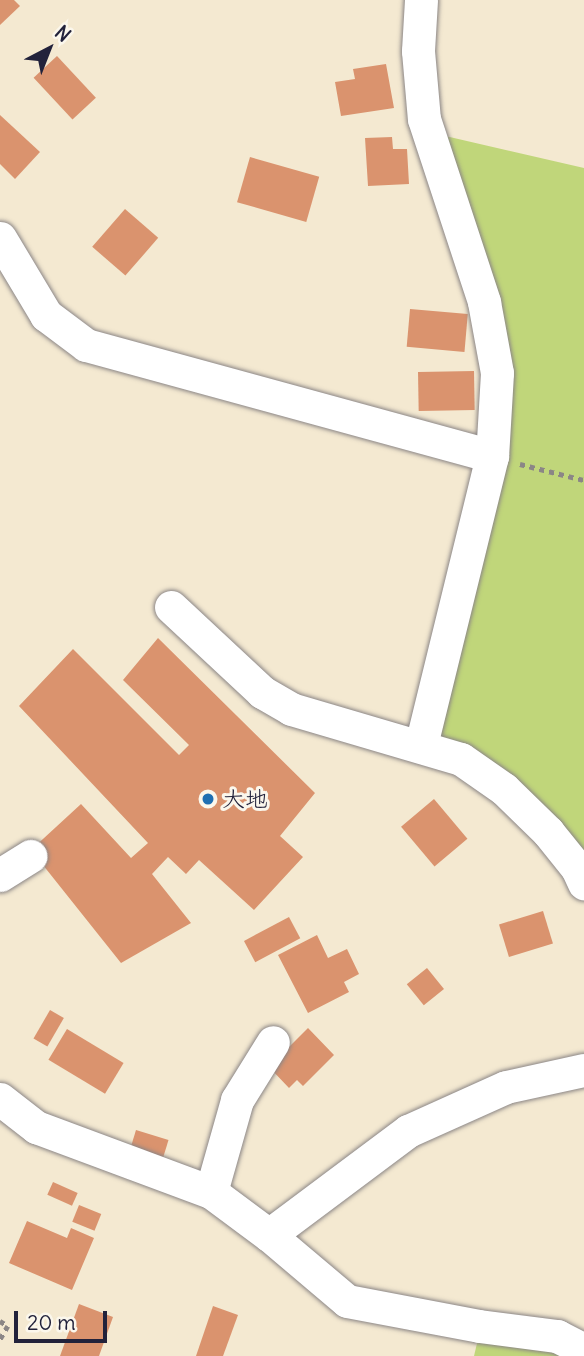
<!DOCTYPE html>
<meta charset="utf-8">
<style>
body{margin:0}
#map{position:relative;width:584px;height:1356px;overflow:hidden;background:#f4e9d1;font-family:Delius,"Klee One",sans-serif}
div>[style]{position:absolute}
.green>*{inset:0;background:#c0d67a}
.building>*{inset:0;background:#da936e;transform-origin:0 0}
.path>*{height:4.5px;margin-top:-2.25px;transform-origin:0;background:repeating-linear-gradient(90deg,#8b8686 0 5px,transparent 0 10px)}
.roads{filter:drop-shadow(0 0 2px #8b8686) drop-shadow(0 0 2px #8b8686)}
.minor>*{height:33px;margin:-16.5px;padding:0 16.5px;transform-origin:16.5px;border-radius:16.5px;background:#fff}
.dots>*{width:19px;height:19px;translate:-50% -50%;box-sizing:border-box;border:4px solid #fbf7ec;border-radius:50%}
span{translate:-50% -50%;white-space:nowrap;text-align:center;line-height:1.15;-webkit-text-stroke:6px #fbf7ec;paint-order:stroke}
.poi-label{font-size:23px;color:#22223b}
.left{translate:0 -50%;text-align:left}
.north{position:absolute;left:14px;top:14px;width:70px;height:70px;-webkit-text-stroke:5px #fbf7ec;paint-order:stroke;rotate:42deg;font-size:19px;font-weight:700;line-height:28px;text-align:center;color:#22223b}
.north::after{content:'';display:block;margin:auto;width:24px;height:32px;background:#22223b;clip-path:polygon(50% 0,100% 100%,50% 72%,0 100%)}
.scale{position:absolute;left:14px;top:1311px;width:93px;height:32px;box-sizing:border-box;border:4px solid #22223b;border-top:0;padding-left:9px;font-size:21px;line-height:24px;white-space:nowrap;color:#22223b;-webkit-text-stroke:5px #fbf7ec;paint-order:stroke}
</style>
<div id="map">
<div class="green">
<div style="clip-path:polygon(441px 135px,584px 168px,584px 863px,436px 736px,502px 449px)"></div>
<div style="clip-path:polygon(479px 1335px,579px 1356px,474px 1356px)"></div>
</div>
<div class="building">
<div style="clip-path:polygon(0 0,14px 0,20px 6px,0 25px)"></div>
<div style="left:57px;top:56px;width:57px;height:32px;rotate:47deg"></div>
<div style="clip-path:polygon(386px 64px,394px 108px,341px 116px,335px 82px,355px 79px,353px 69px)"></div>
<div style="clip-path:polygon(0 115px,40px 152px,15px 179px,0 164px)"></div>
<div style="clip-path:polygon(392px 137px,393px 149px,407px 149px,409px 184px,368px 186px,365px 138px)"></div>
<div style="left:250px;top:157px;width:72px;height:47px;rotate:16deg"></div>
<div style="left:125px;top:209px;width:44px;height:50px;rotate:41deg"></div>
<div style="left:410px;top:309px;width:58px;height:38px;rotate:5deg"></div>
<div style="left:474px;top:371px;width:39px;height:56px;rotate:89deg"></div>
<div style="clip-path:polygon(158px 638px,315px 793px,280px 836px,303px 857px,254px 910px,199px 860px,186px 874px,168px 857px,152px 874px,191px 923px,121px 963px,31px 850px,81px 804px,131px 858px,148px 843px,19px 706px,73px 649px,179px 755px,189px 745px,123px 680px)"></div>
<div style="left:434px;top:799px;width:52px;height:43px;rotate:50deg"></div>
<div style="left:543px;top:911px;width:34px;height:46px;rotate:73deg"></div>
<div style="left:289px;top:917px;width:24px;height:51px;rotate:62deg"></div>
<div style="clip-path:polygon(317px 935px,328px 958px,347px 949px,359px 974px,344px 982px,349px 992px,308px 1013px,278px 955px)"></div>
<div style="left:427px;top:968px;width:27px;height:26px;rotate:51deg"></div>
<div style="left:50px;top:1010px;width:16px;height:33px;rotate:30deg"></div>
<div style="clip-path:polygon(308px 1028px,334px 1055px,303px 1086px,297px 1080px,289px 1088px,269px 1067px)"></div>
<div style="left:67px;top:1029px;width:66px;height:36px;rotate:31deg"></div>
<div style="left:136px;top:1130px;width:34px;height:20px;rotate:17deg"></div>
<div style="left:53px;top:1182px;width:27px;height:14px;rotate:24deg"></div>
<div style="left:79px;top:1205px;width:24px;height:18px;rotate:22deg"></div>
<div style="clip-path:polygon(27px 1221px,67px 1238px,71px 1228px,94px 1238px,72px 1290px,9px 1263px)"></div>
<div style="clip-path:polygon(79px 1304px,113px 1317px,99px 1356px,60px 1356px)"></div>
<div style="clip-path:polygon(213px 1306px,238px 1315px,223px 1356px,196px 1356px)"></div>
</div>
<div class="path">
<div style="left:520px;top:464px;width:66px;rotate:14deg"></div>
<div style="left:0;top:1321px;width:9px;rotate:32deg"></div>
<div style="left:8px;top:1326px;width:16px;rotate:120deg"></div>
</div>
<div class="roads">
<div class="minor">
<div style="left:421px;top:0;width:51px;rotate:93.4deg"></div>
<div style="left:418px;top:51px;width:68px;rotate:85deg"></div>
<div style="left:424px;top:119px;width:193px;rotate:71.8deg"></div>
<div style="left:484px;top:302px;width:72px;rotate:79.6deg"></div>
<div style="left:497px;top:373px;width:83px;rotate:93.4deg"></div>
<div style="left:492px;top:456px;width:299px;rotate:103.8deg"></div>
<div style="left:0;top:238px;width:90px;rotate:59.1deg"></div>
<div style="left:46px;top:315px;width:50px;rotate:36.9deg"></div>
<div style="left:86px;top:345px;width:421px;rotate:15.3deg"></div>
<div style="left:171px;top:607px;width:125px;rotate:43deg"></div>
<div style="left:262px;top:692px;width:34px;rotate:30deg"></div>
<div style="left:291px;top:709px;width:177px;rotate:16.4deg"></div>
<div style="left:461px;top:759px;width:52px;rotate:34.9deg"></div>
<div style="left:504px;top:789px;width:62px;rotate:44.3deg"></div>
<div style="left:548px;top:832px;width:46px;rotate:51.1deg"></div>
<div style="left:577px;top:868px;width:17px;rotate:65deg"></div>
<div style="left:0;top:875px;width:36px;rotate:-32deg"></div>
<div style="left:0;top:1099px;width:46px;rotate:37.9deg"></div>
<div style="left:36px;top:1127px;width:187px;rotate:20.4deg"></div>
<div style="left:211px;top:1192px;width:72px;rotate:36.6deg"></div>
<div style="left:269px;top:1235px;width:174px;rotate:-36.8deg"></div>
<div style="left:408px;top:1131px;width:107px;rotate:-24.2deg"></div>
<div style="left:506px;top:1087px;width:80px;rotate:-12.3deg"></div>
<div style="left:211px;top:1192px;width:96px;rotate:-74.2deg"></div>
<div style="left:237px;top:1100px;width:68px;rotate:-58.2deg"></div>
<div style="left:269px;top:1235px;width:102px;rotate:40.2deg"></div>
<div style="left:347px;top:1301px;width:134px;rotate:10.7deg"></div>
<div style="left:479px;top:1326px;width:79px;rotate:7.3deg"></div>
<div style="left:557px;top:1336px;width:30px;rotate:27deg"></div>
</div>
</div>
<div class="dots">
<div style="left:208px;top:799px;background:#1f6fb2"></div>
</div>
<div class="poi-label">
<span class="left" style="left:222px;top:799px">大地</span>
</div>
<div class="north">N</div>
<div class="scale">20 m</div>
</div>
